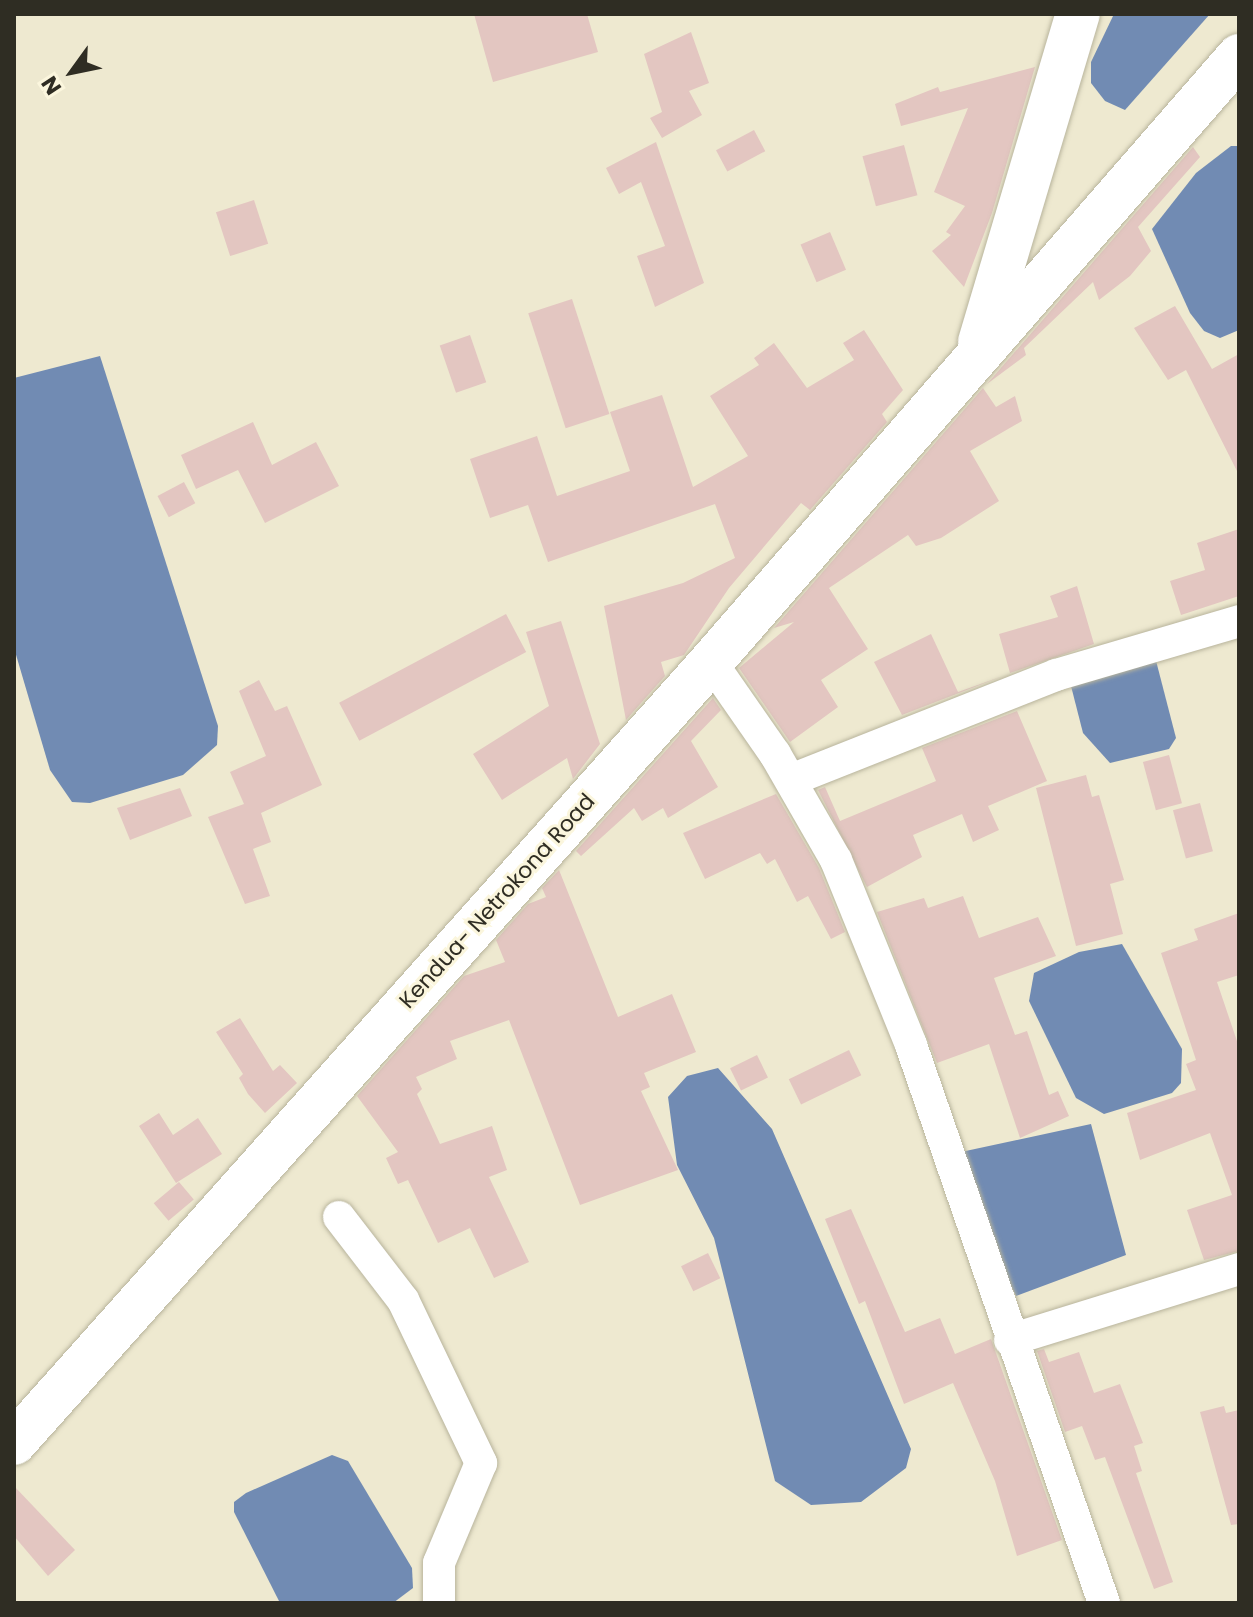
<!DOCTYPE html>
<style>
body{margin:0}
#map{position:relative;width:1253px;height:1617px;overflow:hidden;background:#eee9d0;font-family:Poppins,sans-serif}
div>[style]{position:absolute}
.water>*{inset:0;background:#718bb3}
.building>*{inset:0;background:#e3c6c1;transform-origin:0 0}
.roads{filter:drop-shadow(0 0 2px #b8b49c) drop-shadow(0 0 2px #b8b49c)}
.street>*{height:32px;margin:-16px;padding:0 16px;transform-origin:16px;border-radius:16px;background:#fff}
.secondary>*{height:44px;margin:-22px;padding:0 22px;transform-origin:22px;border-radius:22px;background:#fff}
span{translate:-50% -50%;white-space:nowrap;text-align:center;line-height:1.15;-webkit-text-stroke:6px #fbf6dd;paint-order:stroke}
.street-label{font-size:22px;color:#2f2d23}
.frame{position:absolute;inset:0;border:16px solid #2f2d23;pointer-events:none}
.north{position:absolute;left:32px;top:32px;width:80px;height:80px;-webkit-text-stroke:6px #fbf6dd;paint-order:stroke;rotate:237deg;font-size:22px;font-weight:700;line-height:32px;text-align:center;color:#2f2d23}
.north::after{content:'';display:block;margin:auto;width:28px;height:36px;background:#2f2d23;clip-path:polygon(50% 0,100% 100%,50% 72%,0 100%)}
</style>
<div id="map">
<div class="water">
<div style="clip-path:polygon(1114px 14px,1210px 14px,1125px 110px,1105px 101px,1091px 83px,1091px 62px)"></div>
<div style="clip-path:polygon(1231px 146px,1239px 146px,1239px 330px,1220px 338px,1204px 331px,1190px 313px,1152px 229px,1196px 173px)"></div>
<div style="clip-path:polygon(100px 356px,218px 726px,217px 745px,183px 775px,90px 803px,72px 802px,50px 770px,14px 648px,14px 378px)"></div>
<div style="clip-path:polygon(1154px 653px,1176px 738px,1169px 749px,1110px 763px,1083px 733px,1071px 686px)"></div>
<div style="clip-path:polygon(1122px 944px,1182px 1049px,1181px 1083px,1172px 1093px,1104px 1114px,1076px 1098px,1029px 1001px,1034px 973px,1079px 952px)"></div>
<div style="clip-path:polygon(718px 1068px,772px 1129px,911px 1449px,906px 1468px,861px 1502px,811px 1505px,775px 1481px,714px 1238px,677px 1165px,668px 1097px,687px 1076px)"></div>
<div style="clip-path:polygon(1091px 1124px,1126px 1255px,1016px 1296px,947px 1155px)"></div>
<div style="clip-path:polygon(332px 1455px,348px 1461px,412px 1568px,413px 1588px,393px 1603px,280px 1603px,234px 1512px,234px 1502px,246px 1493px)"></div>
</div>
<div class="building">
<div style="clip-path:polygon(474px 14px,587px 14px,598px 52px,493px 82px)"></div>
<div style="clip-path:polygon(691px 32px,709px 83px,689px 91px,702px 115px,662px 138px,650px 118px,662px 112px,644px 54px)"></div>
<div style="clip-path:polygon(1035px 67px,992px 213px,964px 287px,932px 251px,951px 235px,946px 232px,965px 206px,934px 192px,968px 108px,901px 126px,895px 104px,938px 87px,940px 92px)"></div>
<div style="left:754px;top:130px;width:24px;height:43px;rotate:62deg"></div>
<div style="clip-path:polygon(656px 142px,704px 283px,655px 307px,637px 256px,665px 246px,641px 182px,619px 194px,606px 168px)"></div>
<div style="left:904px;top:145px;width:52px;height:43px;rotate:75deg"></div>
<div style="clip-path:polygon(1193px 147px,1200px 157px,1138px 227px,1151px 251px,1130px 276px,1099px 300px,1093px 282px,1024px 348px,1026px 355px,987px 384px)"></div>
<div style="left:254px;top:200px;width:46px;height:40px;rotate:72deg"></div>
<div style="left:830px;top:232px;width:41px;height:32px;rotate:67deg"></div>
<div style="left:572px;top:299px;width:121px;height:46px;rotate:72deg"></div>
<div style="clip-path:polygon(1175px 306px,1212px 369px,1239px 354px,1239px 475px,1186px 370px,1168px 380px,1134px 328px)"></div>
<div style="clip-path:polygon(864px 330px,903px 390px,882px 414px,887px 422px,810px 510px,801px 503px,729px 588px,684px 655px,661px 662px,665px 676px,626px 720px,604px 606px,683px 583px,735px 558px,715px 504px,548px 562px,528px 505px,490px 518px,470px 459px,537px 436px,557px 496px,630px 471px,610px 412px,662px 395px,693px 487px,748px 456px,710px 396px,759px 365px,754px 358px,774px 343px,807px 388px,854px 360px,843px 343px)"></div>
<div style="left:470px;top:335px;width:50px;height:32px;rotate:71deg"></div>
<div style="clip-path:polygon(983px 388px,996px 407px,1015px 396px,1022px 421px,970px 451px,999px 501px,941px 538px,916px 546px,908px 535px,829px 588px,868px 649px,821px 680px,838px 707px,790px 742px,739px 668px,794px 622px,774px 628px)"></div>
<div style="clip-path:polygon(253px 422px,272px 465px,316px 442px,339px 486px,265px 523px,238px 470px,196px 489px,181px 455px)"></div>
<div style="left:184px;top:482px;width:24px;height:30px;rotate:62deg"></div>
<div style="clip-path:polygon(1239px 529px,1239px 596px,1181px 615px,1170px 581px,1205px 570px,1197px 543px)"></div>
<div style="clip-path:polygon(1077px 586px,1094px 644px,1010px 673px,999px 634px,1058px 617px,1050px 596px)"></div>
<div style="left:506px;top:614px;width:43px;height:189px;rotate:62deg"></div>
<div style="clip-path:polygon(561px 621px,600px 744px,573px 779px,567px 758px,502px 800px,473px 754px,549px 706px,526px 632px)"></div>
<div style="clip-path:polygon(931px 634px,958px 692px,1003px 676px,902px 715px,874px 662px)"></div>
<div style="clip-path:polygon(259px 680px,275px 711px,287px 706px,322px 785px,261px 813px,271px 842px,253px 849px,270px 896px,245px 904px,208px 817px,244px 804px,230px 772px,266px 756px,239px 691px)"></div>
<div style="clip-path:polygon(713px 698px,721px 710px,691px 741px,718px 787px,668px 818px,663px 808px,642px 821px,634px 808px,581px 856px,576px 851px)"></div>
<div style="clip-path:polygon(1017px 711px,1047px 781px,988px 806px,999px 830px,973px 842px,962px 814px,913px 835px,922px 857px,867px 887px,818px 790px,825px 787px,840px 821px,936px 781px,922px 748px)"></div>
<div style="left:1169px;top:755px;width:50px;height:27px;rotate:75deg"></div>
<div style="clip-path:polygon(1086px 775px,1092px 797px,1099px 795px,1124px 880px,1110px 884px,1123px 934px,1076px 946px,1036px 788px)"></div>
<div style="clip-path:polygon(180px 788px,192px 816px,130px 840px,117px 808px)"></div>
<div style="clip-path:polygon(776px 794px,819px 868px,845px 932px,831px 939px,808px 896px,797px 902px,775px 859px,767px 864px,760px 853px,705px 879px,683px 833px)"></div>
<div style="left:1200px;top:803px;width:50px;height:28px;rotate:75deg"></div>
<div style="clip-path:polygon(559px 870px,618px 1017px,672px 994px,696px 1052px,644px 1073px,650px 1087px,641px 1091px,678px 1170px,580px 1205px,509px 1020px,450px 1041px,457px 1059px,416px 1077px,422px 1089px,417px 1094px,440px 1144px,492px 1126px,507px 1170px,489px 1177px,529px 1262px,494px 1278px,470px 1228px,438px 1243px,408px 1180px,398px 1184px,386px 1158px,398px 1152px,357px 1096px,464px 976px,505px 962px,496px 940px,528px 904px,546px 897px,542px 888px)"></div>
<div style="clip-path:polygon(963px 896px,979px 938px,1038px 917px,1056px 956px,994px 978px,1015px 1035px,1027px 1031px,1049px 1095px,1058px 1091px,1069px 1116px,1020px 1138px,989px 1044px,937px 1063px,877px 912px,924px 898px,928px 908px)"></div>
<div style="clip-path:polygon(1239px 913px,1239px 975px,1217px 982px,1239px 1047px,1239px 1251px,1204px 1260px,1187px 1210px,1232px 1195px,1210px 1133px,1140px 1160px,1127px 1113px,1196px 1090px,1186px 1064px,1196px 1060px,1161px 953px,1198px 940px,1194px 929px)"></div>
<div style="clip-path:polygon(240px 1018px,273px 1071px,280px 1065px,297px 1083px,265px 1113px,248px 1094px,239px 1078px,243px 1074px,216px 1032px)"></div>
<div style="left:849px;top:1050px;width:28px;height:67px;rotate:64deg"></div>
<div style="left:757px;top:1055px;width:25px;height:30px;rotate:64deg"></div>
<div style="clip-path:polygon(159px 1113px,173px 1135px,198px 1118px,222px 1154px,176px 1183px,139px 1126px)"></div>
<div style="left:179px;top:1182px;width:23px;height:33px;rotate:50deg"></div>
<div style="clip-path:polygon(851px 1209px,905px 1332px,940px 1318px,955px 1354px,991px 1339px,1062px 1540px,1017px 1556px,995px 1481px,953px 1383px,904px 1404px,865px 1301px,859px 1304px,825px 1219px)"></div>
<div style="left:708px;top:1253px;width:28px;height:30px;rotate:64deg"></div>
<div style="clip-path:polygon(1044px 1349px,1049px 1362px,1079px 1352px,1094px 1393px,1120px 1384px,1143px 1443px,1134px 1446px,1142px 1471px,1136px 1473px,1173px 1582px,1154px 1589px,1105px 1457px,1095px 1460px,1082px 1426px,1065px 1432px,1037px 1351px)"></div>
<div style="clip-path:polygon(1224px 1406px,1226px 1413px,1239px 1410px,1239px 1524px,1231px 1525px,1200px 1412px)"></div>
<div style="clip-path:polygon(14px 1486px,75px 1550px,48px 1576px,14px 1536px)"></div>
</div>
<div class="roads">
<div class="street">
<div style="left:711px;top:662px;width:112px;rotate:55.2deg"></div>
<div style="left:775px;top:754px;width:122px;rotate:60.1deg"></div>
<div style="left:836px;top:860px;width:200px;rotate:67.9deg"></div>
<div style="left:911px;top:1045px;width:590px;rotate:70.92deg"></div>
<div style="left:791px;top:780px;width:285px;rotate:-21.6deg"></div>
<div style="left:1056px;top:675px;width:191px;rotate:-16.4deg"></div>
<div style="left:339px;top:1217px;width:105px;rotate:52.4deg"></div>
<div style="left:403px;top:1300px;width:181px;rotate:64.4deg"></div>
<div style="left:481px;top:1463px;width:108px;rotate:112.8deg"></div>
<div style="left:439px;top:1563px;width:40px;rotate:90deg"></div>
<div style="left:1010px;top:1340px;width:240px;rotate:-17.2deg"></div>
</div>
<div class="secondary">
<div style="left:980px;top:342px;width:342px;rotate:-73.4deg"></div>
<div style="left:14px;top:1443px;width:1047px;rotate:-48.25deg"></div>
<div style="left:711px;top:662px;width:804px;rotate:-48.93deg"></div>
</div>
</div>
<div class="street-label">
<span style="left:497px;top:901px;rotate:-48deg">Kendua- Netrokona Road</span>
</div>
<div class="frame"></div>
<div class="north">N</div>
</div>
